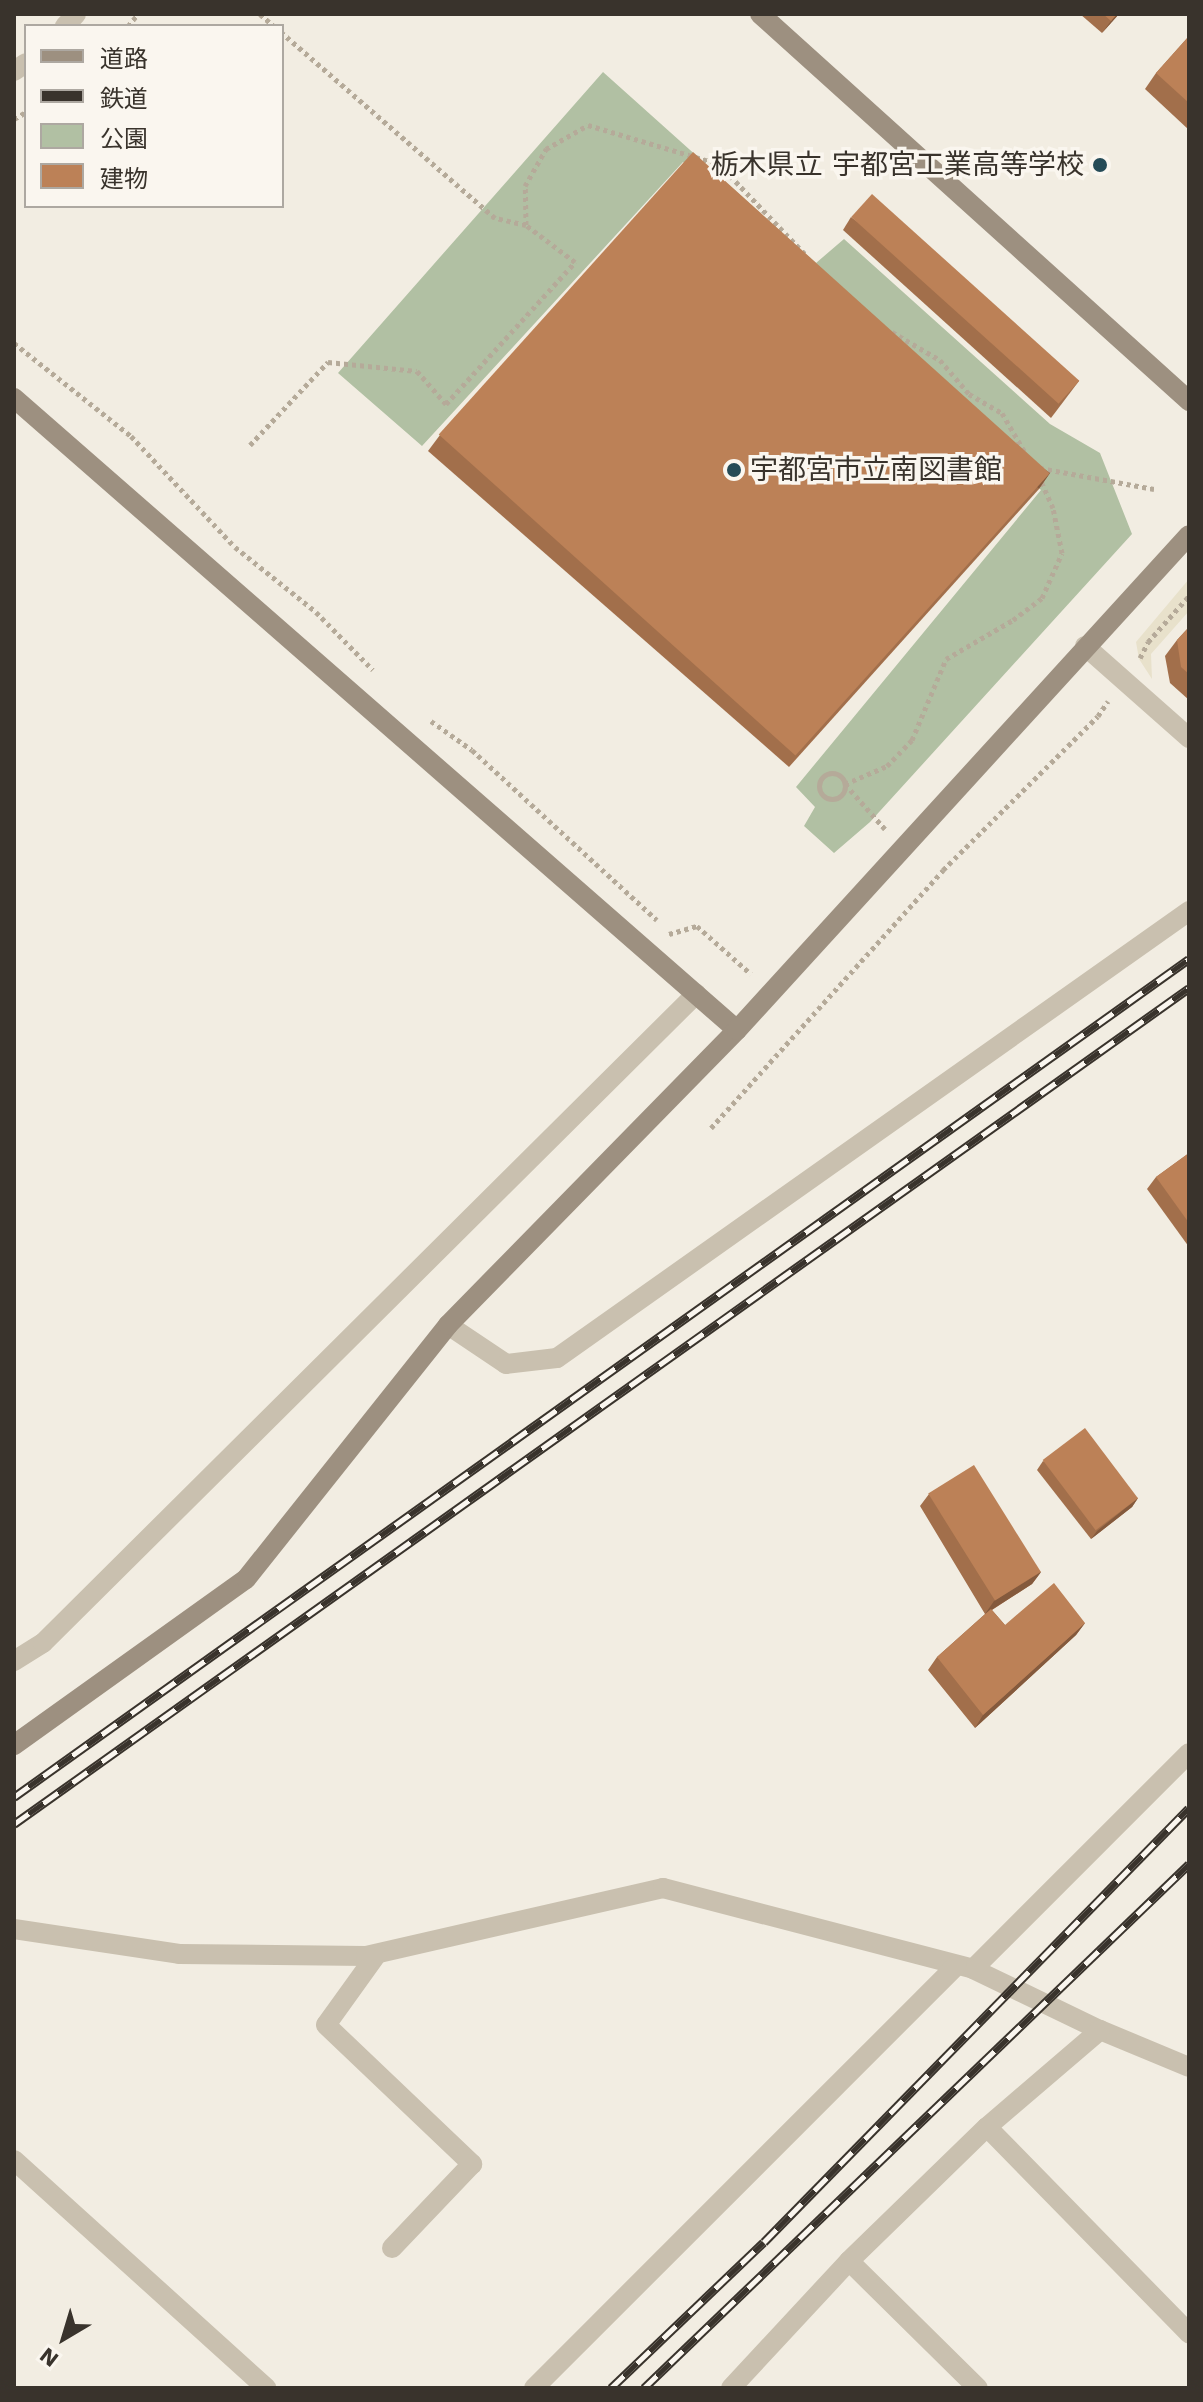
<!DOCTYPE html>
<meta charset="utf-8">
<style>
body{margin:0}
#map{position:relative;width:1203px;height:2402px;overflow:hidden;background:#f2ede2;font-family:"Work Sans","Noto Sans JP",sans-serif}
div>[style]{position:absolute}
.green>*{inset:0;background:#b1c0a3}
.plaza>*{inset:0;background:#e8e1cb}
.path>*{height:5px;margin-top:-2.5px;transform-origin:0;background:repeating-linear-gradient(90deg,#b5aa99 0 4px,transparent 0 8px)}
.path>.ring{margin:-2.5px;padding:0;box-sizing:content-box;background:none;border:5px solid #b5aa99;border-radius:50%}
.street>*{height:20px;margin:-10px;padding:0 10px;transform-origin:10px;border-radius:10px;background:#c9c0af}
.secondary>*{height:20px;margin:-10px;padding:0 10px;transform-origin:10px;border-radius:10px;background:#9d9080}
.rail>*{height:9px;margin-top:-4.5px;transform-origin:0;background:repeating-linear-gradient(90deg,#faf6ef 0 18px,#39332c 0 36px);box-sizing:border-box;border-block:2px solid #39332c}
.wall>*{inset:0;background:#a26f4b}
.shaded-wall>*{inset:0;background:#845a3d;transform-origin:0 0}
.building>*{inset:0;background:#bc8157;transform-origin:0 0}
.dots>*{width:22px;height:22px;translate:-50% -50%;box-sizing:border-box;border:4px solid #faf6ef;border-radius:50%}
span{translate:-50% -50%;white-space:nowrap;text-align:center;line-height:1.15;-webkit-text-stroke:7px #faf6ef;paint-order:stroke}
.poi-label{font-size:28px;color:#39332c}
.right{translate:-100% -50%;text-align:right}
.left{translate:0 -50%;text-align:left}
.frame{position:absolute;inset:0;border:16px solid #39332c;pointer-events:none}
.legend{position:absolute;left:24px;top:24px;width:260px;height:184px;box-sizing:border-box;background:#faf6ef;border:2px solid #ada8a1;margin:0;padding:10px 14px;list-style:none;font-size:24px;color:#39332c}
.legend li{display:flex;align-items:center;gap:16px;height:40px}
.legend b{width:40px;border:2px solid #ada8a1}
.north{position:absolute;left:24px;top:2298px;width:80px;height:80px;-webkit-text-stroke:6px #faf6ef;paint-order:stroke;rotate:218deg;font-size:22px;font-weight:700;line-height:32px;text-align:center;color:#39332c}
.north::after{content:'';display:block;margin:auto;width:28px;height:36px;background:#39332c;clip-path:polygon(50% 0,100% 100%,50% 72%,0 100%)}
</style>
<div id="map">
<div class="green">
<div style="clip-path:polygon(603px 72px,816px 263px,844px 239px,1050px 424px,1100px 453px,1132px 534px,870px 822px,834px 853px,804px 826px,815px 807px,796px 787px,1041px 490px,683px 162px,422px 446px,338px 373px)"></div>
</div>
<div class="plaza">
<div style="clip-path:polygon(1189px 579px,1189px 611px,1151px 654px,1152px 679px,1139px 659px,1136px 642px)"></div>
</div>
<div class="path">
<div style="left:260px;top:14px;width:18px;rotate:41deg"></div>
<div style="left:128px;top:26px;width:16px;rotate:-50deg"></div>
<div style="left:14px;top:119px;width:14px;rotate:-30deg"></div>
<div style="left:526px;top:225px;width:39px;rotate:-91deg"></div>
<div style="left:525px;top:186px;width:43px;rotate:-60.4deg"></div>
<div style="left:546px;top:149px;width:48px;rotate:-29.7deg"></div>
<div style="left:588px;top:125px;width:137px;rotate:16.6deg"></div>
<div style="left:719px;top:164px;width:124px;rotate:46.3deg"></div>
<div style="left:892px;top:332px;width:56px;rotate:30.3deg"></div>
<div style="left:940px;top:360px;width:45px;rotate:49.5deg"></div>
<div style="left:969px;top:394px;width:38px;rotate:30deg"></div>
<div style="left:1002px;top:413px;width:48px;rotate:59.7deg"></div>
<div style="left:14px;top:343px;width:149px;rotate:38.5deg"></div>
<div style="left:131px;top:436px;width:152px;rotate:46.9deg"></div>
<div style="left:235px;top:547px;width:104px;rotate:38.7deg"></div>
<div style="left:316px;top:612px;width:81px;rotate:45.5deg"></div>
<div style="left:250px;top:445px;width:114px;rotate:-46.8deg"></div>
<div style="left:328px;top:362px;width:89px;rotate:5.8deg"></div>
<div style="left:417px;top:371px;width:44px;rotate:48.7deg"></div>
<div style="left:446px;top:404px;width:192px;rotate:-47.7deg"></div>
<div style="left:575px;top:262px;width:61px;rotate:-142.9deg"></div>
<div style="left:526px;top:225px;width:32px;rotate:-167deg"></div>
<div style="left:495px;top:218px;width:282px;rotate:-139deg"></div>
<div style="left:1040px;top:468px;width:116px;rotate:10.4deg"></div>
<div style="left:1140px;top:658px;width:18px;rotate:-63deg"></div>
<div style="left:1148px;top:642px;width:62px;rotate:-48.3deg"></div>
<div style="left:431px;top:721px;width:50px;rotate:35.3deg"></div>
<div style="left:472px;top:750px;width:251px;rotate:42.6deg"></div>
<div class="ring" style="left:819px;top:773px;width:21px;height:21px"></div>
<div style="left:885px;top:829px;width:60px;rotate:-131.6deg"></div>
<div style="left:845px;top:784px;width:46px;rotate:-23.2deg"></div>
<div style="left:887px;top:766px;width:36px;rotate:-46deg"></div>
<div style="left:912px;top:740px;width:88px;rotate:-67.2deg"></div>
<div style="left:946px;top:659px;width:78px;rotate:-30.2deg"></div>
<div style="left:1013px;top:620px;width:36px;rotate:-37deg"></div>
<div style="left:1042px;top:598px;width:49px;rotate:-66deg"></div>
<div style="left:1062px;top:553px;width:46px;rotate:-101.3deg"></div>
<div style="left:1053px;top:508px;width:32px;rotate:-114deg"></div>
<div style="left:669px;top:934px;width:29px;rotate:-16deg"></div>
<div style="left:697px;top:926px;width:72px;rotate:41.6deg"></div>
<div style="left:711px;top:1128px;width:347px;rotate:-48deg"></div>
<div style="left:943px;top:870px;width:218px;rotate:-44.8deg"></div>
<div style="left:1098px;top:716px;width:18px;rotate:-56deg"></div>
</div>
<div class="street">
<div style="left:65px;top:26px;width:16px;rotate:-47deg"></div>
<div style="left:14px;top:71px;width:14px;rotate:-34deg"></div>
<div style="left:1085px;top:646px;width:139px;rotate:41.5deg"></div>
<div style="left:448px;top:1325px;width:70px;rotate:33.9deg"></div>
<div style="left:506px;top:1364px;width:51px;rotate:-6.7deg"></div>
<div style="left:557px;top:1358px;width:774px;rotate:-35.27deg"></div>
<div style="left:14px;top:1661px;width:34px;rotate:-32deg"></div>
<div style="left:43px;top:1643px;width:921px;rotate:-44.82deg"></div>
<div style="left:14px;top:1929px;width:167px;rotate:8.6deg"></div>
<div style="left:179px;top:1954px;width:187px;rotate:0.6deg"></div>
<div style="left:366px;top:1956px;width:305px;rotate:-12.9deg"></div>
<div style="left:663px;top:1888px;width:320px;rotate:14.6deg"></div>
<div style="left:973px;top:1969px;width:141px;rotate:25.7deg"></div>
<div style="left:1100px;top:2030px;width:96px;rotate:22.6deg"></div>
<div style="left:377px;top:1954px;width:87px;rotate:125.7deg"></div>
<div style="left:326px;top:2025px;width:202px;rotate:43.6deg"></div>
<div style="left:472px;top:2164px;width:116px;rotate:133.6deg"></div>
<div style="left:973px;top:1969px;width:305px;rotate:-45deg"></div>
<div style="left:987px;top:2127px;width:289px;rotate:45.6deg"></div>
<div style="left:14px;top:2160px;width:340px;rotate:42.1deg"></div>
<div style="left:849px;top:2261px;width:181px;rotate:44.6deg"></div>
<div style="left:534px;top:2388px;width:598px;rotate:-45deg"></div>
<div style="left:731px;top:2388px;width:173px;rotate:-47.1deg"></div>
<div style="left:849px;top:2261px;width:192px;rotate:-44.2deg"></div>
<div style="left:987px;top:2127px;width:149px;rotate:-40.6deg"></div>
</div>
<div class="secondary">
<div style="left:760px;top:14px;width:578px;rotate:42.05deg"></div>
<div style="left:14px;top:398px;width:960px;rotate:41.16deg"></div>
<div style="left:14px;top:1745px;width:285px;rotate:-35.6deg"></div>
<div style="left:246px;top:1579px;width:325px;rotate:-51.5deg"></div>
<div style="left:448px;top:1325px;width:413px;rotate:-45.6deg"></div>
<div style="left:737px;top:1030px;width:670px;rotate:-47.6deg"></div>
</div>
<div class="rail">
<div style="left:14px;top:1797px;width:1443px;rotate:-35.5deg"></div>
<div style="left:14px;top:1824px;width:1442px;rotate:-35.43deg"></div>
<div style="left:611px;top:2388px;width:211px;rotate:-43.7deg"></div>
<div style="left:764px;top:2242px;width:607px;rotate:-45.6deg"></div>
<div style="left:644px;top:2388px;width:756px;rotate:-43.87deg"></div>
</div>
<div class="wall">
<div style="clip-path:polygon(1080px 14px,1119px 14px,1102px 33px)"></div>
<div style="clip-path:polygon(1189px 36px,1189px 130px,1145px 89px,1156px 73px)"></div>
<div style="clip-path:polygon(851px 217px,1079px 381px,1051px 418px,843px 230px)"></div>
<div style="clip-path:polygon(440px 435px,1050px 473px,1039px 489px,789px 767px,428px 451px)"></div>
<div style="clip-path:polygon(1189px 627px,1189px 700px,1170px 683px,1165px 656px,1177px 640px)"></div>
<div style="clip-path:polygon(1189px 1153px,1189px 1247px,1147px 1189px,1156px 1177px)"></div>
<div style="clip-path:polygon(1043px 1461px,1138px 1498px,1132px 1507px,1091px 1539px,1037px 1470px)"></div>
<div style="clip-path:polygon(929px 1494px,1041px 1572px,1032px 1584px,992px 1610px,1005px 1625px,1085px 1623px,1076px 1635px,975px 1728px,928px 1670px,937px 1657px,985px 1614px,920px 1506px)"></div>
</div>
<div class="shaded-wall">
<div style="clip-path:polygon(1117px 14px,1119px 14px,1102px 33px,1111px 21px)"></div>
<div style="left:1050px;top:473px;width:19px;height:374px;rotate:125deg"></div>
<div style="clip-path:polygon(1138px 1498px,1132px 1507px,1091px 1539px,1097px 1531px)"></div>
<div style="clip-path:polygon(1041px 1572px,1032px 1584px,985px 1614px,994px 1601px)"></div>
<div style="clip-path:polygon(1085px 1623px,1076px 1635px,975px 1728px,983px 1715px)"></div>
</div>
<div class="building">
<div style="clip-path:polygon(1103px 14px,1117px 14px,1111px 21px)"></div>
<div style="clip-path:polygon(1189px 36px,1189px 103px,1156px 73px)"></div>
<div style="left:693px;top:152px;width:480px;height:380px;rotate:42deg"></div>
<div style="left:872px;top:194px;width:279px;height:31px;rotate:42deg"></div>
<div style="clip-path:polygon(1189px 627px,1189px 674px,1181px 667px,1177px 640px)"></div>
<div style="clip-path:polygon(1189px 1153px,1189px 1223px,1156px 1177px)"></div>
<div style="left:1085px;top:1428px;width:88px;height:53px;rotate:53deg"></div>
<div style="left:974px;top:1465px;width:126px;height:54px;rotate:58deg"></div>
<div style="clip-path:polygon(1054px 1583px,1085px 1623px,983px 1715px,937px 1657px,991px 1609px,1005px 1625px)"></div>
</div>
<div class="dots">
<div style="left:1100px;top:165px;background:#254b57"></div>
<div style="left:734px;top:470px;background:#254b57"></div>
</div>
<div class="poi-label">
<span class="right" style="left:1084px;top:165px">栃木県立 宇都宮工業高等学校</span>
<span class="left" style="left:750px;top:470px">宇都宮市立南図書館</span>
</div>
<div class="frame"></div>
<ul class="legend">
<li><b style="height:10px;background:#9d9080"></b>道路</li>
<li><b style="height:10px;background:#39332c"></b>鉄道</li>
<li><b style="height:22px;background:#b1c0a3"></b>公園</li>
<li><b style="height:22px;background:#bc8157"></b>建物</li>
</ul>
<div class="north">N</div>
</div>
